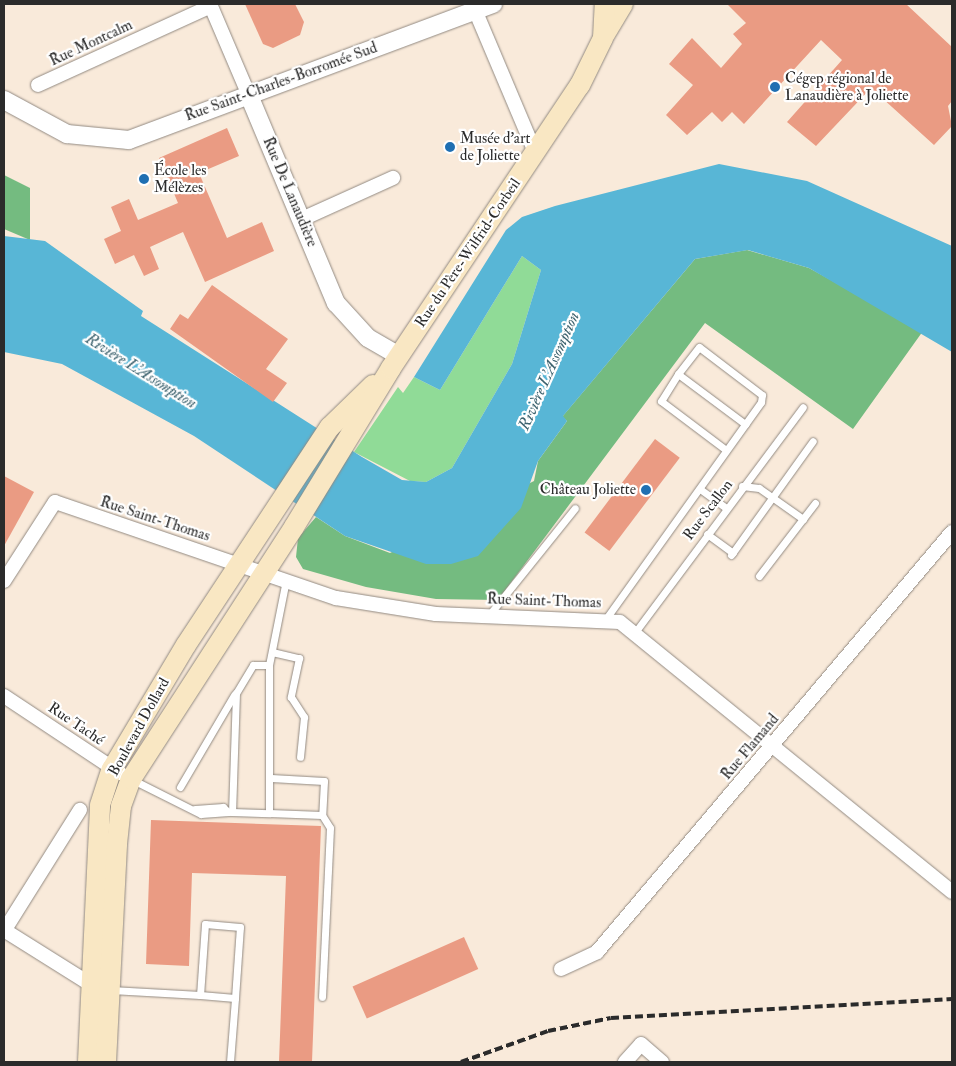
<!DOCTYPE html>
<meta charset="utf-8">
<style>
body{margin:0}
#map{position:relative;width:956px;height:1066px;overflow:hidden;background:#f9eada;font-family:"IM FELL Double Pica",serif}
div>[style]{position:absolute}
.green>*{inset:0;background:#90db97}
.forest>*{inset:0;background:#74bb80}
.water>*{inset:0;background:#58b6d6}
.building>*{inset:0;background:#ea9b83;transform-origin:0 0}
.roads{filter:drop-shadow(0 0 1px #928a82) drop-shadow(0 0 1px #928a82)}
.service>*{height:7px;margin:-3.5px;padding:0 3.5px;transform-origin:3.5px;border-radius:3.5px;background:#fff}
.minor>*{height:14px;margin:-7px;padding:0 7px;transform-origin:7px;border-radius:7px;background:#fff}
.tertiary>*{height:18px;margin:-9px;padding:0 9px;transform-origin:9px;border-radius:9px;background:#fff}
.secondary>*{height:20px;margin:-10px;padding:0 10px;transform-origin:10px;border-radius:10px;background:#f9e7c3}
.rail>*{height:4px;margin-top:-2px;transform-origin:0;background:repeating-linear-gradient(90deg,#2b2b2b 0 8px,transparent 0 12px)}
.dots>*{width:14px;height:14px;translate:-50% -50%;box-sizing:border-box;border:2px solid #fff;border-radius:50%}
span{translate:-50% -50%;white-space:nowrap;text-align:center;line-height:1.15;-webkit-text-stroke:4.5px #fff;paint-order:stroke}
.street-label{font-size:15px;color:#2b2b2b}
.poi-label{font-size:15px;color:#2b2b2b}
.left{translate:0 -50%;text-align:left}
.right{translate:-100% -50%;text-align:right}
.water-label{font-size:16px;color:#3d636f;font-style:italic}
.frame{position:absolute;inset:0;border:5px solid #2b2b2b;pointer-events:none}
</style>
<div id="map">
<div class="green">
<div style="clip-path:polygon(522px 256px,541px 270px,512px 364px,452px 468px,426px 482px,410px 481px,354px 452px,398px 387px,403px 393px,414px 377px,440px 390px)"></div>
</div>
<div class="forest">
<div style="clip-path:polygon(4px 175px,30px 188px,30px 240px,4px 229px)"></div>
<div style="clip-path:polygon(747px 250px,809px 268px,923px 331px,853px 429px,705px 323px,498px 600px,436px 599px,366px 587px,303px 569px,296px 557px,298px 538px,316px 517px,345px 536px,390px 553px,534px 481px,538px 461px,567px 421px,562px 417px,695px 259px)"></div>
</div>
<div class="water">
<div style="clip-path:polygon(719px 164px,807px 181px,952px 246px,952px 352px,809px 268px,748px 250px,695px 259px,563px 416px,567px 421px,538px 461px,521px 508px,478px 556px,451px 564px,426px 564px,345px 536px,194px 436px,62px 364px,4px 352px,4px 236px,45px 241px,143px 311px,141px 316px,362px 457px,402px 480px,426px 482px,452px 468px,512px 364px,541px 270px,522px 256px,440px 390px,414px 377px,506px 230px,522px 217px,555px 206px)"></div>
</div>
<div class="building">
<div style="clip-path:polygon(245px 4px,295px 4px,304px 22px,300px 35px,273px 48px,263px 44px)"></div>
<div style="clip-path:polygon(727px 4px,906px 4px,952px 47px,952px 101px,948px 106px,952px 126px,934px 145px,871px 88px,816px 146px,787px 122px,842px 60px,821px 40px,744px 124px,732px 112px,722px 122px,712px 112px,687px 135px,666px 115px,693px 85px,669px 64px,692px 38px,721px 68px,742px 44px,733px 34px,746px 23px)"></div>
<div style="clip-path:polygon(227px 128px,239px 156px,199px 173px,227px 238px,262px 222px,274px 251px,205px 282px,183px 232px,150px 247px,159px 269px,144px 276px,134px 255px,115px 264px,104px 239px,121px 231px,111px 207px,129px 199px,138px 220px,178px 203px,159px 158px)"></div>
<div style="clip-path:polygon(212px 285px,288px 339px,266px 369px,287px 383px,273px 402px,170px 329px,180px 314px,188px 319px)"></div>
<div style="left:655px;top:439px;width:31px;height:117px;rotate:37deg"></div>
<div style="clip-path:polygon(4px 476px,34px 492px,4px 546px)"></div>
<div style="clip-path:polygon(151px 820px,321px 826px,312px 1062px,279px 1062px,286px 876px,192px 873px,189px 966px,146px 964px)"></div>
<div style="left:464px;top:937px;width:35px;height:122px;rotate:66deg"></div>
</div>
<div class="roads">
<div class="service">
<div style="left:678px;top:374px;width:32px;rotate:122deg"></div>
<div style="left:661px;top:401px;width:81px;rotate:37deg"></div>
<div style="left:742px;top:486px;width:17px;rotate:7deg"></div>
<div style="left:759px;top:488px;width:54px;rotate:35.2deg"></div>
<div style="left:700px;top:489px;width:32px;rotate:36deg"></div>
<div style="left:707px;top:534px;width:32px;rotate:36deg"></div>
<div style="left:731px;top:555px;width:140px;rotate:-54.3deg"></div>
<div style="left:759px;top:576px;width:92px;rotate:-52.5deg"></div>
<div style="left:489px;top:615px;width:137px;rotate:-51.2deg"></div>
<div style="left:605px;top:620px;width:268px;rotate:-54.4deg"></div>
<div style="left:761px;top:402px;width:7px;rotate:-82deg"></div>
<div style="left:762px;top:395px;width:79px;rotate:-142.7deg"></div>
<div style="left:699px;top:347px;width:34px;rotate:128deg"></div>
<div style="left:678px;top:374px;width:84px;rotate:36.7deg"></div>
<div style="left:636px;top:631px;width:279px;rotate:-53.3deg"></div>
<div style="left:272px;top:652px;width:28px;rotate:13deg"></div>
<div style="left:299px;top:658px;width:40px;rotate:102deg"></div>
<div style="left:291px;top:697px;width:24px;rotate:57deg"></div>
<div style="left:304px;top:717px;width:40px;rotate:95.7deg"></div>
<div style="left:269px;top:665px;width:16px;rotate:180deg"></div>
<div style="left:253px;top:665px;width:33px;rotate:121deg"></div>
<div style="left:236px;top:693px;width:119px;rotate:91.9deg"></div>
<div style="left:232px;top:812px;width:37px;rotate:2deg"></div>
<div style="left:271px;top:778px;width:53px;rotate:3.2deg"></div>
<div style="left:324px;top:781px;width:34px;rotate:93deg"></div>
<div style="left:322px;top:815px;width:53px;rotate:-177.8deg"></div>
<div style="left:269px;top:813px;width:148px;rotate:-90deg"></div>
<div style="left:269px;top:665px;width:87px;rotate:-78.7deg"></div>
<div style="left:133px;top:780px;width:76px;rotate:26.6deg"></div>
<div style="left:201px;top:814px;width:31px;rotate:-4deg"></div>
<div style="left:180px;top:787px;width:107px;rotate:-59.6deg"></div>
<div style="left:195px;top:809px;width:28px;rotate:-4deg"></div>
<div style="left:223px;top:807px;width:6px;rotate:45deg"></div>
<div style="left:322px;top:815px;width:15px;rotate:58deg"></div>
<div style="left:330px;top:828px;width:169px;rotate:92.7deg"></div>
<div style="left:111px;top:990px;width:89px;rotate:3.2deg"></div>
<div style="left:200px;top:995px;width:35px;rotate:5deg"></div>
<div style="left:235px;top:998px;width:71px;rotate:-86deg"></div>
<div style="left:240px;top:927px;width:35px;rotate:-175deg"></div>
<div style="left:205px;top:924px;width:71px;rotate:94deg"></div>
<div style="left:230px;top:1062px;width:64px;rotate:-85.5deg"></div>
</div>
<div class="minor">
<div style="left:210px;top:4px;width:97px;rotate:66.9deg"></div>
<div style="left:475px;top:10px;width:154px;rotate:67.1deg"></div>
<div style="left:38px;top:85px;width:190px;rotate:-24.5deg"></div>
<div style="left:302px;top:219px;width:100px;rotate:-24.3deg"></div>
<div style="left:4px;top:581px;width:94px;rotate:-57.2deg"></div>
<div style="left:55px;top:502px;width:297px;rotate:18.9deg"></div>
<div style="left:336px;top:598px;width:101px;rotate:9.1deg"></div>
<div style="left:436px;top:614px;width:184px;rotate:2.5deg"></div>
<div style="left:620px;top:622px;width:428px;rotate:39.1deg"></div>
<div style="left:4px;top:696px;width:139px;rotate:33.6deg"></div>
<div style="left:4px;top:930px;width:111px;rotate:32.1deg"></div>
<div style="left:4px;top:931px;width:143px;rotate:-57.9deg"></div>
<div style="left:561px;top:969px;width:40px;rotate:-25deg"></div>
<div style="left:597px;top:952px;width:550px;rotate:-49.79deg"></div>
<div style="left:625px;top:1062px;width:24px;rotate:-48deg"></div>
<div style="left:641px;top:1044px;width:28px;rotate:41deg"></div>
</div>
<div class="tertiary">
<div style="left:248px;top:93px;width:228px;rotate:67.3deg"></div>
<div style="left:336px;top:303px;width:47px;rotate:47.6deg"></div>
<div style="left:368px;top:338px;width:36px;rotate:30deg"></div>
<div style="left:4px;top:100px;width:72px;rotate:28.4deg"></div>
<div style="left:67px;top:134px;width:62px;rotate:5.5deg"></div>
<div style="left:129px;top:140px;width:389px;rotate:-20.5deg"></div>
</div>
<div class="secondary">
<div style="left:605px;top:34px;width:35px;rotate:-59deg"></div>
<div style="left:88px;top:1062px;width:257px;rotate:-87.3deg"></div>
<div style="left:100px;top:805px;width:38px;rotate:-72deg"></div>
<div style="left:112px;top:769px;width:144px;rotate:-59.2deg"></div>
<div style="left:186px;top:645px;width:261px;rotate:-56.6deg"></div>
<div style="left:330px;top:427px;width:60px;rotate:-44.3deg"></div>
<div style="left:106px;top:1062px;width:218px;rotate:-87.1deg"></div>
<div style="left:117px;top:844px;width:38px;rotate:-84deg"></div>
<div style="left:121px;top:806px;width:29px;rotate:-70deg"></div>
<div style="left:131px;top:779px;width:300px;rotate:-57.1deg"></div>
<div style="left:294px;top:527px;width:186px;rotate:-58.6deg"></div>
<div style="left:391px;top:368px;width:340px;rotate:-56.3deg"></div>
<div style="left:580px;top:85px;width:52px;rotate:-63.9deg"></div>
<div style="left:603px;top:38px;width:34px;rotate:-87deg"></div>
</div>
</div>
<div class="rail">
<div style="left:461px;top:1062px;width:92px;rotate:-19.6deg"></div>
<div style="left:548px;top:1031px;width:64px;rotate:-11.7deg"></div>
<div style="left:611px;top:1018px;width:342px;rotate:-3.2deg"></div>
</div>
<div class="dots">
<div style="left:775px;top:87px;background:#1f6fb2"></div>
<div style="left:450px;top:147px;background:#1f6fb2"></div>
<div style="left:144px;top:179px;background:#1f6fb2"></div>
<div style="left:646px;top:490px;background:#1f6fb2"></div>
</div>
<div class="street-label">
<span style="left:91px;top:43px;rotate:-25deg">Rue Montcalm</span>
<span style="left:281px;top:82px;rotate:-20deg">Rue Saint-Charles-Borromée Sud</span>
<span style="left:290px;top:192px;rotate:67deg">Rue De Lanaudière</span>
<span style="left:468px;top:253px;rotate:-56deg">Rue du Père-Wilfrid-Corbeil</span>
<span style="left:708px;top:510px;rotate:-53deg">Rue Scallon</span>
<span style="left:155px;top:519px;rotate:18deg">Rue Saint-Thomas</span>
<span style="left:544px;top:601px;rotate:2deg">Rue Saint-Thomas</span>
<span style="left:76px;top:724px;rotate:34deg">Rue Taché</span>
<span style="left:139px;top:727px;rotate:-61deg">Boulevard Dollard</span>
<span style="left:750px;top:747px;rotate:-50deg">Rue Flamand</span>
</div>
<div class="poi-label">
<span class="left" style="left:785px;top:87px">Cégep régional de<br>Lanaudière à Joliette</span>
<span class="left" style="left:460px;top:147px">Musée d'art<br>de Joliette</span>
<span class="left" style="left:154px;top:179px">École les<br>Mélèzes</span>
<span class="right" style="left:636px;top:490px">Château Joliette</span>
</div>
<div class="water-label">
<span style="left:141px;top:371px;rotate:32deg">Rivière L'Assomption</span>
<span style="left:549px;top:371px;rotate:-66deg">Rivière L'Assomption</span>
</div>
<div class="frame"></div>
</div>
